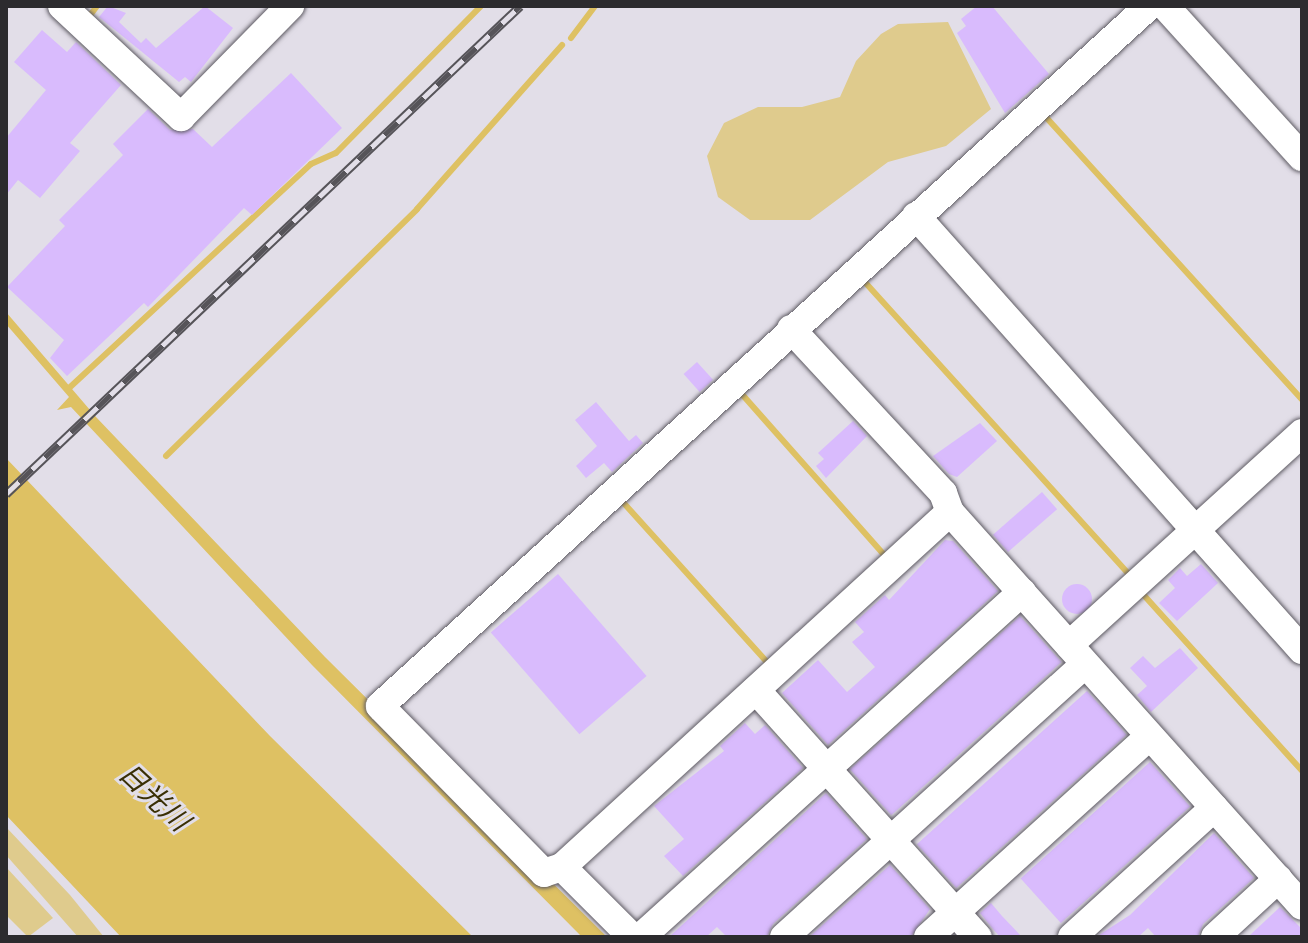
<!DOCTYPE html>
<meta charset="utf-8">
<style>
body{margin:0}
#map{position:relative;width:1308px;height:943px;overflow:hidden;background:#e2dee8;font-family:"Noto Sans","Noto Sans JP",sans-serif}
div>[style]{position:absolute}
.green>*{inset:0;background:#dfcb8d}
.water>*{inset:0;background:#dec163}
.stream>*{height:6px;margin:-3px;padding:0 3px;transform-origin:3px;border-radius:3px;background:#dec163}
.building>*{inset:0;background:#d9bbfd;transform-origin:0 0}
.round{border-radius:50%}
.roads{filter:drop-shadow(0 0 2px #5e5b63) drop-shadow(0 0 2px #5e5b63)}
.minor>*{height:28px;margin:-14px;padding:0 14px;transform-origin:14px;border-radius:14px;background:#fff}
.rail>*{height:9px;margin-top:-4.5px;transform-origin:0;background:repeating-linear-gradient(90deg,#e2dee8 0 18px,#565459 0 36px);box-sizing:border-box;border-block:2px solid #565459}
span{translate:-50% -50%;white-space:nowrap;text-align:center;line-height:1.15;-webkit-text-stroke:6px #e2dee8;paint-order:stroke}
.water-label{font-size:28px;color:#3a2f04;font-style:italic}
.frame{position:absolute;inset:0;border:8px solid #2c2b2e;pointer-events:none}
</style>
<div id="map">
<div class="green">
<div style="clip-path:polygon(948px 22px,991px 109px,946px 146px,888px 162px,810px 220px,750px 220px,718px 197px,707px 156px,724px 123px,758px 107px,802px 107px,840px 97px,856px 61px,881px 34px,898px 24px)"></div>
<div style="clip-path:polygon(6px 827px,70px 895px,104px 937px,78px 937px,6px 855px)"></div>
<div style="clip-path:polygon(6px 867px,53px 918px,28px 937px,6px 915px)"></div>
</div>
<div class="water">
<div style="clip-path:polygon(6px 312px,96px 417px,325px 657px,607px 937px,582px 937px,312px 665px,71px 407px,57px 410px,69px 397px,6px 324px)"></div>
<div style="clip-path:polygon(6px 458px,270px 736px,473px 937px,121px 937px,6px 815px)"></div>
</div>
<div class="stream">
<div style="left:88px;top:18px;width:15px;rotate:-53deg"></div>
<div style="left:571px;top:38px;width:40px;rotate:-53deg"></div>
<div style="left:1044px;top:115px;width:384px;rotate:47.8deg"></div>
<div style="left:863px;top:280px;width:400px;rotate:47.9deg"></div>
<div style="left:68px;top:389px;width:331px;rotate:-42.8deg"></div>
<div style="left:311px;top:164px;width:27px;rotate:-24deg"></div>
<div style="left:336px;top:153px;width:206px;rotate:-45.4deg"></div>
<div style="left:740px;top:392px;width:219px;rotate:48.5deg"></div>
<div style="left:166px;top:456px;width:352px;rotate:-44.5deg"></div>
<div style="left:417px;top:209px;width:219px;rotate:-48.5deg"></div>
<div style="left:621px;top:500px;width:219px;rotate:48deg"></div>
<div style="left:1141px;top:592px;width:241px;rotate:48deg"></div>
</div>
<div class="building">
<div style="clip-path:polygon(108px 6px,126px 13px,119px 22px,141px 43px,146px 38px,156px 48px,205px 6px,233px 28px,191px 82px,185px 77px,179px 82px,99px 17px)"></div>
<div style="clip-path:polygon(977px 6px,992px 6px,1049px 74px,1005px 113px,957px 33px,966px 26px,961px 19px)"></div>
<div style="clip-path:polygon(42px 30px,67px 52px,76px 42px,121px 85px,70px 143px,80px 151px,40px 198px,18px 180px,6px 195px,6px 138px,46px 90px,14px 62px)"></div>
<div style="clip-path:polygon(291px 73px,342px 128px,252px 215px,244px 208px,148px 307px,144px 303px,67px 376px,50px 358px,64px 340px,7px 287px,65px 226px,59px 220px,123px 155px,113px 144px,148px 109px,170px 130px,193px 129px,212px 147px)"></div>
<div style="left:697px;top:362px;width:24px;height:18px;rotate:48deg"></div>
<div style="clip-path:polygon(596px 402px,629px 441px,636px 435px,643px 443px,612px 472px,604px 463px,586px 478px,576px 466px,597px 446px,575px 420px)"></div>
<div style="clip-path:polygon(853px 421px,867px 436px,826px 478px,816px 466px,824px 459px,818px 453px)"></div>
<div style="clip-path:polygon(980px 423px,997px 441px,957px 477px,949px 474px,933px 456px)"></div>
<div style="left:1042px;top:492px;width:23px;height:65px;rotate:49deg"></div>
<div style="clip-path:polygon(945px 540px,953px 541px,998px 591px,828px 745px,782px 693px,818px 660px,847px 692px,875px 667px,852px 642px,864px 632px,855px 622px,885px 595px,889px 600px)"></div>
<div style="clip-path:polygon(1201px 564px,1218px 583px,1177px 621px,1159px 603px,1175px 588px,1168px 580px,1180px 568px,1187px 576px)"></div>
<div style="left:558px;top:574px;width:135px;height:89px;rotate:49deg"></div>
<div class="round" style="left:1062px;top:584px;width:30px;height:30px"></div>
<div style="left:1020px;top:616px;width:62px;height:229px;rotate:48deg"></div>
<div style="clip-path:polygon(1180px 648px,1198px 668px,1151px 712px,1137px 695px,1147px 686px,1130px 668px,1143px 656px,1155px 668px)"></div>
<div style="left:1087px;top:691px;width:59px;height:229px;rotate:48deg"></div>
<div style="clip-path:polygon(745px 723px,755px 734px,765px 725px,803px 768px,683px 876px,664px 856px,684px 839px,654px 806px,724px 751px,720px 746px)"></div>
<div style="left:1150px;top:762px;width:60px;height:174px;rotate:48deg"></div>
<div style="clip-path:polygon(826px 793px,867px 839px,773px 924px,767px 937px,727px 937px,717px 927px,706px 937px,669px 937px)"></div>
<div style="clip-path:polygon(1214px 833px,1254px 878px,1203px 924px,1198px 937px,1156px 937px,1148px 928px,1138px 937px,1099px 935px,1130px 915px)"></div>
<div style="clip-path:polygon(890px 865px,930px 909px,911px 937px,809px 937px)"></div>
<div style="clip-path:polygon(991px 903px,1002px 916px,1022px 937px,1000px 937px,992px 928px,980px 913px)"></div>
<div style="clip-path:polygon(1280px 907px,1302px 929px,1302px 937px,1248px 937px)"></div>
</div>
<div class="roads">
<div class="minor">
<div style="left:62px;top:6px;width:163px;rotate:43deg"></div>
<div style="left:181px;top:117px;width:156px;rotate:-45.5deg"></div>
<div style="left:1165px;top:6px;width:204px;rotate:47.8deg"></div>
<div style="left:916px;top:216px;width:581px;rotate:48.35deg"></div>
<div style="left:791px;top:329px;width:224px;rotate:47.2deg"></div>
<div style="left:943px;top:493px;width:20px;rotate:70deg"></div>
<div style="left:1069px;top:645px;width:315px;rotate:-42.3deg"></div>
<div style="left:756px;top:690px;width:332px;rotate:48.1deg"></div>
<div style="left:562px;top:867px;width:19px;rotate:162deg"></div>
<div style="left:544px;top:873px;width:234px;rotate:-134.5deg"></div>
<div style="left:380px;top:706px;width:1040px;rotate:-42.31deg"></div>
<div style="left:632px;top:937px;width:99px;rotate:-135deg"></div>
<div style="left:562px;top:867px;width:526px;rotate:-42.46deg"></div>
<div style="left:950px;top:512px;width:528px;rotate:48.22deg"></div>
<div style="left:641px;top:937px;width:514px;rotate:-42.16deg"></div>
<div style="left:784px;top:937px;width:406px;rotate:-42.2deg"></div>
<div style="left:928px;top:937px;width:299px;rotate:-42.2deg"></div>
<div style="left:1072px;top:937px;width:192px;rotate:-42.3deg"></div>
<div style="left:1215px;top:937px;width:86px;rotate:-42.6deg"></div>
</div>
</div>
<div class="rail">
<div style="left:6px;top:494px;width:709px;rotate:-43.51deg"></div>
</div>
<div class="water-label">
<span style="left:155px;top:796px;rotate:43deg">日光川</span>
</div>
<div class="frame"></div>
</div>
